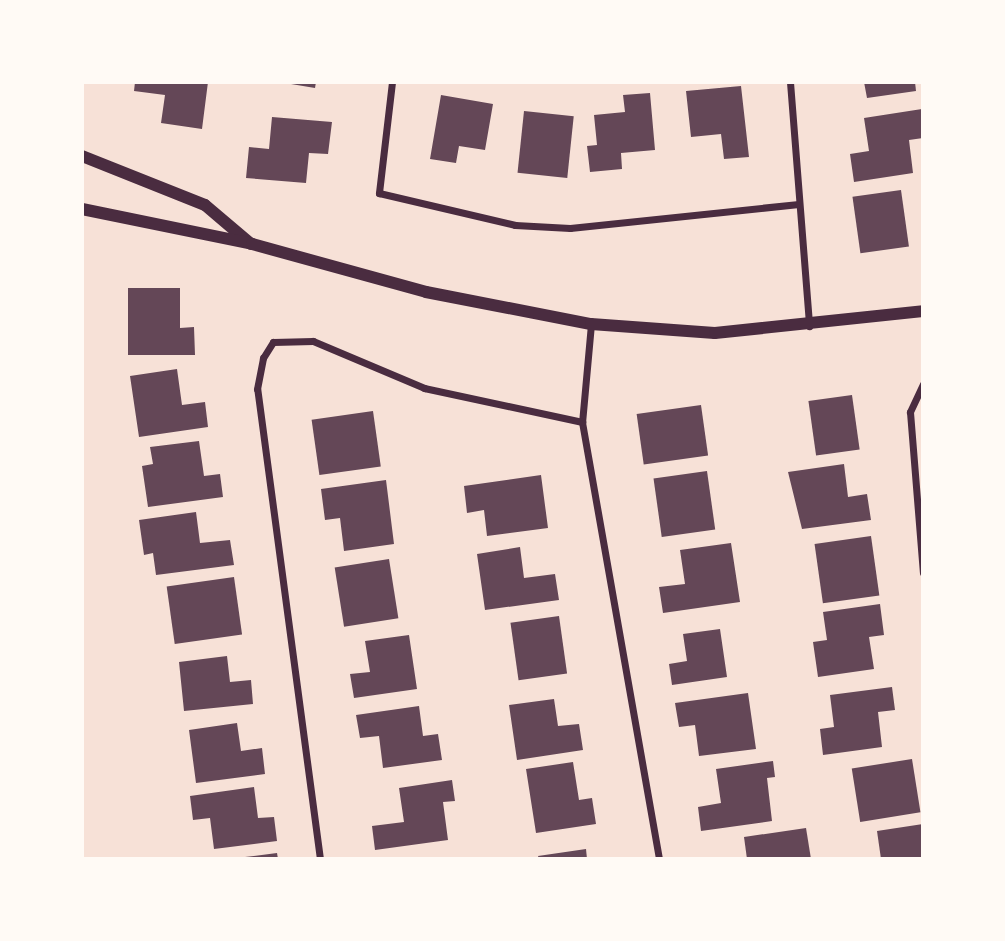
<!DOCTYPE html>
<style>
body{margin:0}
#map{position:relative;width:1005px;height:941px;overflow:hidden;background:#f7e1d7;font-family:Arial,sans-serif}
div>[style]{position:absolute}
.building>*{inset:0;background:#644757;transform-origin:0 0}
.minor>*{height:7px;margin:-3.5px;padding:0 3.5px;transform-origin:3.5px;border-radius:3.5px;background:#4a2c40}
.tertiary>*{height:12px;margin:-6px;padding:0 6px;transform-origin:6px;border-radius:6px;background:#4a2c40}
span{translate:-50% -50%;white-space:nowrap;text-align:center;line-height:1.15;-webkit-text-stroke:6px #fffaf5;paint-order:stroke}
.frame{position:absolute;inset:0;border:84px solid #fffaf5;pointer-events:none}
</style>
<div id="map">
<div class="building">
<div style="clip-path:polygon(135px 82px,208px 82px,202px 129px,161px 123px,165px 95px,134px 91px)"></div>
<div style="clip-path:polygon(279px 82px,316px 82px,315px 88px)"></div>
<div style="clip-path:polygon(864px 82px,915px 82px,916px 91px,867px 98px)"></div>
<div style="clip-path:polygon(741px 86px,749px 157px,724px 159px,721px 134px,691px 137px,686px 91px)"></div>
<div style="clip-path:polygon(650px 93px,655px 150px,621px 153px,622px 169px,590px 172px,587px 146px,597px 145px,594px 115px,625px 112px,623px 95px)"></div>
<div style="clip-path:polygon(441px 95px,493px 104px,485px 150px,459px 146px,456px 163px,430px 159px)"></div>
<div style="clip-path:polygon(922px 109px,923px 138px,909px 140px,913px 173px,854px 182px,850px 154px,869px 151px,864px 118px)"></div>
<div style="left:524px;top:111px;width:50px;height:62px;rotate:6deg"></div>
<div style="clip-path:polygon(272px 117px,332px 122px,328px 154px,309px 153px,306px 183px,246px 178px,249px 147px,269px 149px)"></div>
<div style="left:901px;top:190px;width:57px;height:49px;rotate:82deg"></div>
<div style="clip-path:polygon(128px 288px,180px 288px,180px 328px,194px 327px,195px 355px,128px 355px)"></div>
<div style="clip-path:polygon(177px 369px,182px 405px,205px 402px,208px 427px,139px 437px,130px 376px)"></div>
<div style="left:852px;top:395px;width:55px;height:44px;rotate:82deg"></div>
<div style="left:701px;top:405px;width:51px;height:65px;rotate:82deg"></div>
<div style="left:373px;top:411px;width:56px;height:62px;rotate:82deg"></div>
<div style="clip-path:polygon(199px 441px,204px 476px,220px 474px,223px 497px,148px 507px,142px 466px,153px 464px,150px 447px)"></div>
<div style="clip-path:polygon(844px 464px,848px 497px,867px 494px,871px 520px,802px 529px,788px 472px)"></div>
<div style="left:707px;top:471px;width:59px;height:54px;rotate:82deg"></div>
<div style="clip-path:polygon(541px 475px,548px 528px,487px 536px,484px 510px,467px 513px,464px 486px)"></div>
<div style="clip-path:polygon(386px 480px,394px 544px,344px 551px,340px 518px,325px 520px,321px 489px)"></div>
<div style="clip-path:polygon(196px 512px,200px 543px,230px 540px,234px 565px,156px 575px,153px 553px,144px 555px,139px 520px)"></div>
<div style="left:871px;top:536px;width:60px;height:57px;rotate:82deg"></div>
<div style="clip-path:polygon(731px 543px,740px 602px,663px 613px,659px 587px,685px 584px,680px 550px)"></div>
<div style="clip-path:polygon(520px 547px,524px 578px,555px 574px,559px 600px,485px 610px,477px 554px)"></div>
<div style="left:389px;top:559px;width:60px;height:55px;rotate:81deg"></div>
<div style="left:234px;top:577px;width:58px;height:68px;rotate:82deg"></div>
<div style="clip-path:polygon(880px 604px,884px 635px,869px 637px,874px 669px,818px 677px,813px 642px,827px 640px,823px 612px)"></div>
<div style="left:559px;top:616px;width:58px;height:49px;rotate:82deg"></div>
<div style="clip-path:polygon(720px 629px,727px 677px,672px 685px,669px 664px,687px 661px,683px 634px)"></div>
<div style="clip-path:polygon(409px 635px,417px 689px,354px 698px,350px 674px,370px 672px,365px 641px)"></div>
<div style="clip-path:polygon(227px 656px,230px 682px,251px 680px,253px 704px,184px 711px,179px 662px)"></div>
<div style="clip-path:polygon(892px 687px,895px 710px,878px 712px,882px 747px,823px 755px,820px 729px,834px 727px,830px 695px)"></div>
<div style="clip-path:polygon(748px 693px,756px 749px,699px 756px,695px 725px,679px 727px,675px 703px)"></div>
<div style="clip-path:polygon(554px 699px,558px 726px,579px 724px,583px 750px,517px 760px,509px 705px)"></div>
<div style="clip-path:polygon(419px 706px,423px 736px,438px 734px,442px 760px,383px 768px,379px 736px,360px 738px,356px 715px)"></div>
<div style="clip-path:polygon(237px 723px,241px 751px,262px 748px,265px 774px,196px 783px,189px 730px)"></div>
<div style="left:912px;top:759px;width:54px;height:61px;rotate:81deg"></div>
<div style="clip-path:polygon(773px 761px,775px 777px,767px 778px,772px 821px,701px 831px,698px 807px,721px 803px,716px 769px)"></div>
<div style="clip-path:polygon(573px 762px,579px 800px,592px 798px,596px 824px,536px 833px,526px 769px)"></div>
<div style="clip-path:polygon(452px 780px,455px 801px,443px 802px,448px 840px,375px 850px,372px 826px,404px 822px,399px 788px)"></div>
<div style="clip-path:polygon(254px 787px,258px 818px,274px 817px,277px 841px,214px 849px,210px 818px,193px 820px,190px 796px)"></div>
<div style="clip-path:polygon(923px 824px,923px 859px,881px 859px,877px 831px)"></div>
<div style="clip-path:polygon(806px 828px,811px 859px,747px 859px,744px 837px)"></div>
<div style="clip-path:polygon(586px 849px,587px 859px,539px 859px,538px 856px)"></div>
<div style="clip-path:polygon(277px 853px,278px 859px,245px 859px,245px 857px)"></div>
</div>
<div class="minor">
<div style="left:392px;top:82px;width:112px;rotate:96.7deg"></div>
<div style="left:379px;top:193px;width:140px;rotate:13.2deg"></div>
<div style="left:515px;top:225px;width:55px;rotate:3.1deg"></div>
<div style="left:570px;top:228px;width:230px;rotate:-6deg"></div>
<div style="left:790px;top:82px;width:245px;rotate:85.5deg"></div>
<div style="left:591px;top:324px;width:98px;rotate:95.2deg"></div>
<div style="left:582px;top:422px;width:444px;rotate:80deg"></div>
<div style="left:923px;top:384px;width:31px;rotate:115deg"></div>
<div style="left:910px;top:412px;width:161px;rotate:85.4deg"></div>
<div style="left:320px;top:859px;width:474px;rotate:-97.6deg"></div>
<div style="left:257px;top:389px;width:32px;rotate:-79deg"></div>
<div style="left:263px;top:358px;width:19px;rotate:-58deg"></div>
<div style="left:273px;top:342px;width:40px;rotate:-1.4deg"></div>
<div style="left:313px;top:341px;width:121px;rotate:22.9deg"></div>
<div style="left:424px;top:388px;width:162px;rotate:12.1deg"></div>
</div>
<div class="tertiary">
<div style="left:82px;top:156px;width:132px;rotate:21.7deg"></div>
<div style="left:205px;top:205px;width:60px;rotate:40.3deg"></div>
<div style="left:82px;top:209px;width:174px;rotate:11.6deg"></div>
<div style="left:252px;top:244px;width:180px;rotate:15.4deg"></div>
<div style="left:426px;top:292px;width:168px;rotate:11deg"></div>
<div style="left:591px;top:324px;width:124px;rotate:4.2deg"></div>
<div style="left:715px;top:333px;width:209px;rotate:-6deg"></div>
</div>
<div class="frame"></div>
</div>
